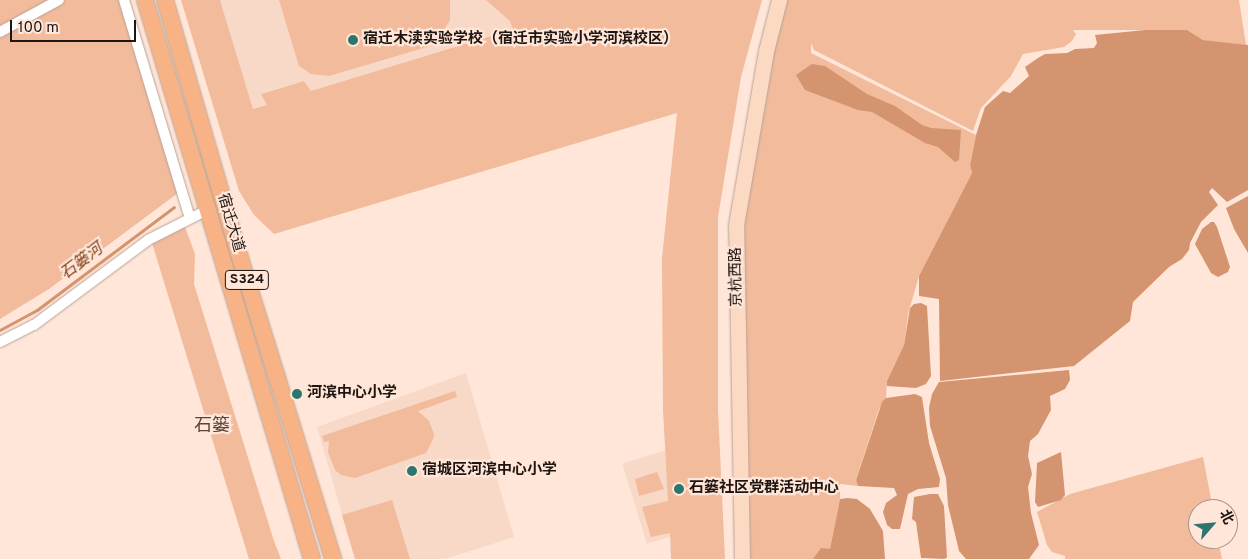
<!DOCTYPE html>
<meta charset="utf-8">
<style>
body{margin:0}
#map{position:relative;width:1248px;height:559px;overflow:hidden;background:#ffe6d8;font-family:Overpass,"Noto Sans SC",sans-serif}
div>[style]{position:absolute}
.built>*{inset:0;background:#f8d8c6;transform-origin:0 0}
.green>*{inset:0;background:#f1bb9c}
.water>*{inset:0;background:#d4946f}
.stream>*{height:2.5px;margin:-1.25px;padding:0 1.25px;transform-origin:1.25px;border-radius:1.25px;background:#d4946f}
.roads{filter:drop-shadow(0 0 1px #b9a295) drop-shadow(0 0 1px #b9a295)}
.street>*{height:10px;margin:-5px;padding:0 5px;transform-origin:5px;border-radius:5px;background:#fff}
.secondary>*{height:15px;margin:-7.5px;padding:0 7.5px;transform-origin:7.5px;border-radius:7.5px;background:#fbd9c2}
.primary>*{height:16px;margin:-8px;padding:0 8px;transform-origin:8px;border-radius:8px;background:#f7b386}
.dots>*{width:14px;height:14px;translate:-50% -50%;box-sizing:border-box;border:2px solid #ffe6d8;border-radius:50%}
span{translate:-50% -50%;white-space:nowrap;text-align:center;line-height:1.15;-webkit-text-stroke:4.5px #ffe6d8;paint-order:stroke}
.shield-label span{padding:1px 4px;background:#ffe6d8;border:1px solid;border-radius:4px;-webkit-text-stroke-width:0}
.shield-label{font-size:14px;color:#1f1612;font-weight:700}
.poi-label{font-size:15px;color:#1f1612;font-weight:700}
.left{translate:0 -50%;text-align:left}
.street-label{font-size:15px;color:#1f1612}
.water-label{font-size:16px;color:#7e421a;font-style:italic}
.quarter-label{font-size:18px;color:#59453a}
.north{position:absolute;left:1188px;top:499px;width:50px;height:50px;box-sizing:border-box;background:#ffe6d8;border:1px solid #a59389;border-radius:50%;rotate:63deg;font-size:14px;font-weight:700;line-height:20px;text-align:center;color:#1f1612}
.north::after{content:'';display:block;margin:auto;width:18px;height:22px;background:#2d756f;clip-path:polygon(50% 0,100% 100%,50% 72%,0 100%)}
.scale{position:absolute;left:10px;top:20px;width:126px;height:22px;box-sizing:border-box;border:2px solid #1f1612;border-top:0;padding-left:6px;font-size:15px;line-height:18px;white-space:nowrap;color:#1f1612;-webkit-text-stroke:4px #ffe6d8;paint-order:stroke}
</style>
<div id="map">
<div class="built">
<div style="clip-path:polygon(220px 0,605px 0,311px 91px,304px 81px,262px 93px,267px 105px,253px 109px)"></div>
<div style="clip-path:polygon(466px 373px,514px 537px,445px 559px,355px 559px,317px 427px)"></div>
<div style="left:673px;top:448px;width:84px;height:53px;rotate:73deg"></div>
</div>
<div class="green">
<div style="clip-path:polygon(0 0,120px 0,182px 190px,49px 289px,0 319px)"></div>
<div style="clip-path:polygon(181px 0,220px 0,253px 109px,267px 105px,261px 94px,304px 81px,311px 91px,513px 29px,510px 21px,486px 0,762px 0,741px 77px,718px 217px,718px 409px,725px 559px,671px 559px,670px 533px,651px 537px,642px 507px,668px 501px,663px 410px,662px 258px,677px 113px,274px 234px,254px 215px,239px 191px)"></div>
<div style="clip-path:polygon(279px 0,450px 0,450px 20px,439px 38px,427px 47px,329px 76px,311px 74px,299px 66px)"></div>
<div style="clip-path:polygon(784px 0,1239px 0,1246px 45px,1203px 40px,1187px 30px,1073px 30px,1076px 34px,1072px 41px,1064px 47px,1023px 54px,1011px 76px,981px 108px,973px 131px,814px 50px,811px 43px,811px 53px,976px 135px,970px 165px,972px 173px,919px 276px,908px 314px,904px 345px,887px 381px,886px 398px,879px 409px,856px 479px,858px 486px,840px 484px,840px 499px,830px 549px,813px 559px,746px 559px,740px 232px,770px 60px)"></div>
<div style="clip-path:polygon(185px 227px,195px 254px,194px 284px,274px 541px,281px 559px,249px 559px,152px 243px)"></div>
<div style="clip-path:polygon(455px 391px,457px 397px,418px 411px,429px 421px,434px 434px,433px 439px,426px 453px,355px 478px,341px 475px,335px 470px,328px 452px,329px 441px,324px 442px,322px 436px)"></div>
<div style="clip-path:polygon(1203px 457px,1213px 509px,1198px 509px,1198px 539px,1218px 539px,1222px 559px,1065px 559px,1065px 556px,1052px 552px,1047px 545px,1037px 512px,1070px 494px)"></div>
<div style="clip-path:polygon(657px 472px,664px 489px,639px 496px,635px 479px)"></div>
<div style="clip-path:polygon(392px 500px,410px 559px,355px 559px,342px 515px)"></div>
</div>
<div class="water">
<div style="clip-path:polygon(1145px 30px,1187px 30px,1203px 40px,1248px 45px,1248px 190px,1227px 202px,1212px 188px,1209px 192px,1218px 205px,1201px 222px,1190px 243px,1189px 250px,1182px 259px,1169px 267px,1133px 302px,1130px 321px,1074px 366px,940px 381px,939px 299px,919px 296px,919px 276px,972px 173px,970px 165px,976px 135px,985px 107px,1003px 91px,1010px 93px,1029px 76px,1025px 67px,1038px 58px,1045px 54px,1067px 53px,1075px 49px,1094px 48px,1097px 43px,1095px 35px)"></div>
<div style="clip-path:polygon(812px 64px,825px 66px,867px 94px,895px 106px,922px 125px,931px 128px,961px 130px,959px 160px,955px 162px,938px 147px,925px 143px,872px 112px,858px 110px,805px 90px,796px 75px)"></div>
<div style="clip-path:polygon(1248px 196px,1248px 253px,1234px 229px,1226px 208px)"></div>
<div style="clip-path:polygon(1211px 222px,1214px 222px,1217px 227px,1230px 267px,1228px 272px,1218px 277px,1211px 273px,1195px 244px,1202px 229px)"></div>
<div style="clip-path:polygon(921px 303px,927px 306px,931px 376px,926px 384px,916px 388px,887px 386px,887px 381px,904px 345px,910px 308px,914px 304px)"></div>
<div style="clip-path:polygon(1069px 370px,1070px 380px,1065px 389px,1050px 396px,1051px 410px,1038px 434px,1030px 441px,1028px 456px,1032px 474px,1028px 487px,1031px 513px,1039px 545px,1029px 559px,966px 559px,959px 551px,948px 505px,946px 478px,930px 426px,929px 408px,932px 394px,939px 382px)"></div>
<div style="clip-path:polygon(915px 394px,922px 397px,929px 443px,940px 479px,939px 487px,918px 489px,908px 494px,900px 529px,892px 529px,887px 525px,883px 512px,886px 503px,897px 495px,894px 488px,858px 486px,856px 480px,882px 402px,886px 398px)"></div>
<div style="clip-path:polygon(1061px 452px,1065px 495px,1061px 500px,1038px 507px,1035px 502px,1037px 463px)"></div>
<div style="clip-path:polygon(930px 494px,938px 494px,944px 506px,947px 557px,945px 559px,921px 558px,916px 522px,912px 519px,914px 497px)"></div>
<div style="clip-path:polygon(847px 498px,857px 499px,870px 509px,883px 531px,885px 559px,813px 559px,821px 548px,830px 549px,840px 499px)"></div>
</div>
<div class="stream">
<div style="left:0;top:330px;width:42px;rotate:-28.4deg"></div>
<div style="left:37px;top:310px;width:171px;rotate:-36.9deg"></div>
</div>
<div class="roads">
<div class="street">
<div style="left:124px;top:0;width:228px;rotate:73.2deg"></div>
<div style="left:0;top:32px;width:67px;rotate:-28.5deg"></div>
<div style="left:0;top:342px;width:38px;rotate:-27deg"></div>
<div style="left:34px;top:325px;width:142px;rotate:-36.7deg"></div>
<div style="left:148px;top:240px;width:68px;rotate:-26.9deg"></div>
</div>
<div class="secondary">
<div style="left:742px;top:559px;width:334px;rotate:-91deg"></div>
<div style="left:736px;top:225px;width:177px;rotate:-80.2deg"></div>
<div style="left:766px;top:51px;width:53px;rotate:-75.7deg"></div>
</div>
<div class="primary">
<div style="left:145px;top:0;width:583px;rotate:73.37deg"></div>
<div style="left:165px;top:0;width:255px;rotate:73.8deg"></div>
<div style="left:236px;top:245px;width:329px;rotate:72.8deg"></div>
</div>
</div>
<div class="dots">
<div style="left:353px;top:40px;background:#2d756f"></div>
<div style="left:297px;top:394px;background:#2d756f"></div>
<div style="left:412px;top:471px;background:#2d756f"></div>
<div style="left:679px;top:489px;background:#2d756f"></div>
</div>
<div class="shield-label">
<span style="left:247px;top:280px">S324</span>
</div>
<div class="poi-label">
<span class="left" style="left:363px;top:40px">宿迁木渎实验学校（宿迁市实验小学河滨校区）</span>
<span class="left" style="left:307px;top:394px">河滨中心小学</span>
<span class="left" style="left:422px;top:471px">宿城区河滨中心小学</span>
<span class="left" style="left:689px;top:489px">石篓社区党群活动中心</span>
</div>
<div class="street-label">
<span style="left:230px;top:223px;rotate:74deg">宿迁大道</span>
<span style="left:737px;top:277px;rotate:-91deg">京杭西路</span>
</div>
<div class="water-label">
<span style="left:82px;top:262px;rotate:-37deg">石篓河</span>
</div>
<div class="quarter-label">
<span style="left:212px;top:427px">石篓</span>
</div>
<div class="north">北</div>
<div class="scale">100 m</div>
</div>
